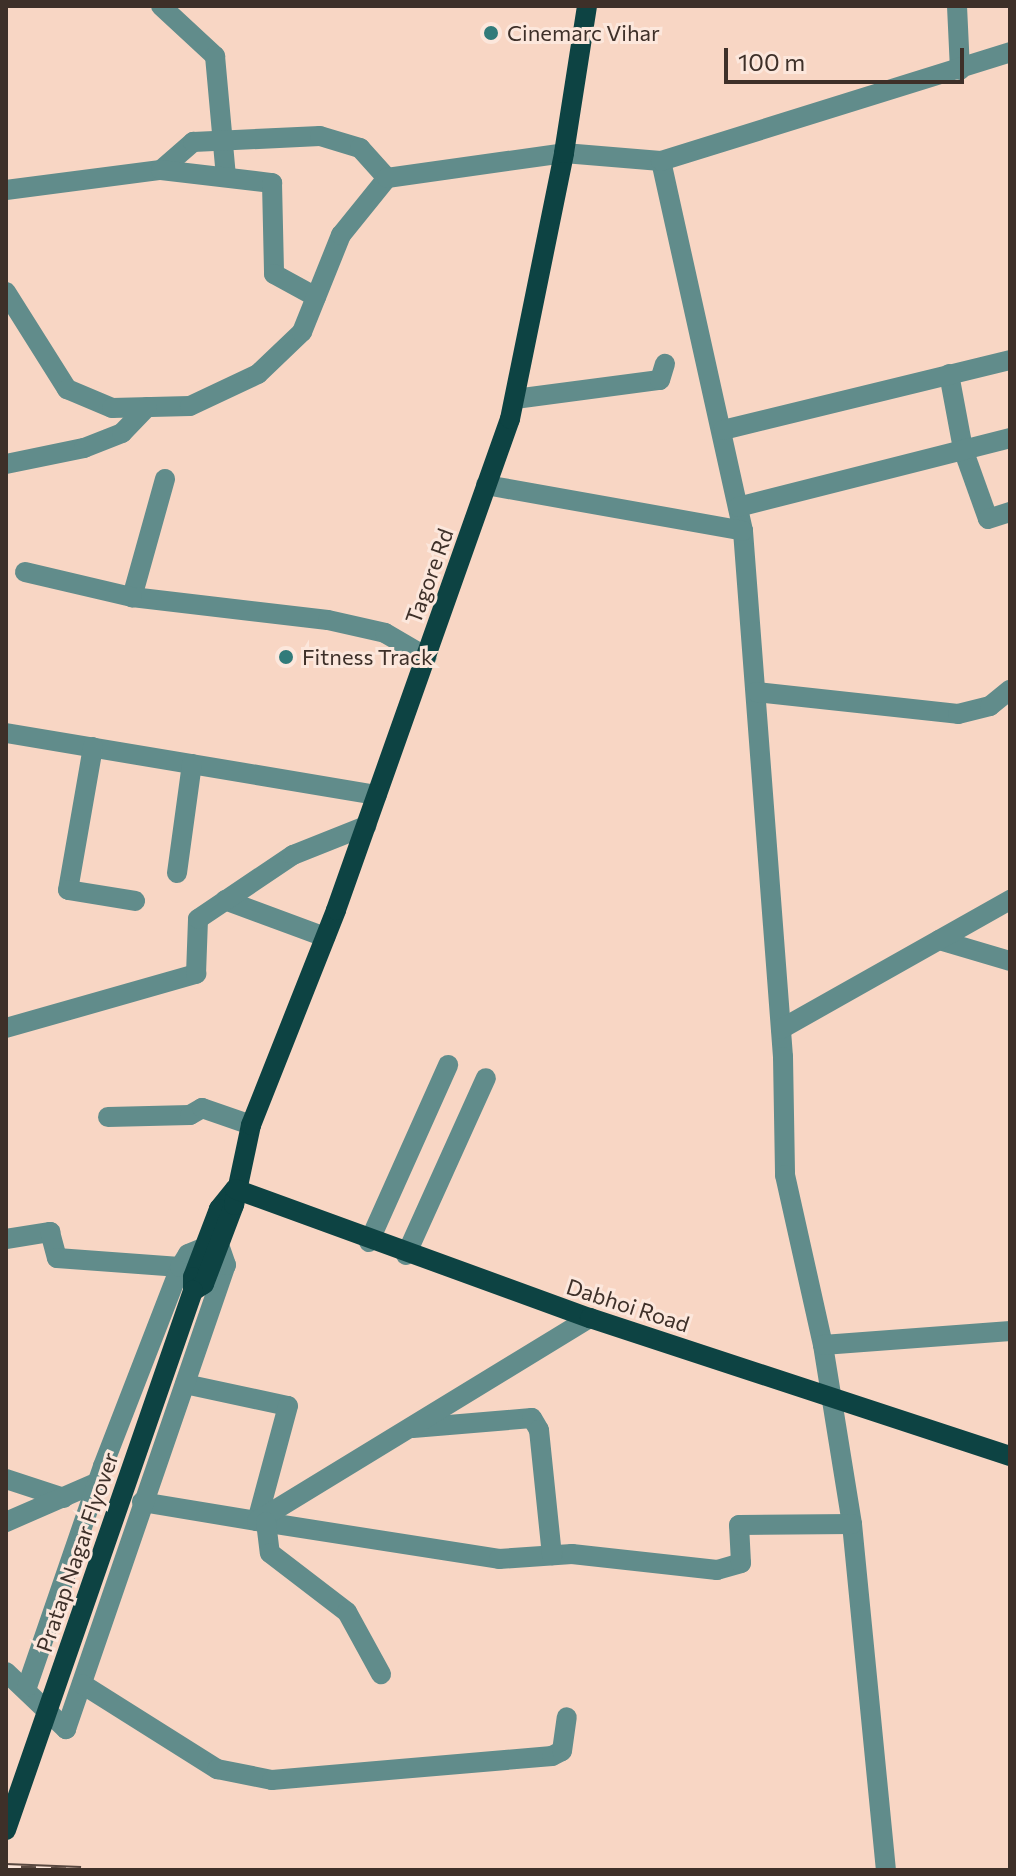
<!DOCTYPE html>
<style>
body{margin:0}
#map{position:relative;width:1016px;height:1876px;overflow:hidden;background:#f8d6c4;font-family:Commissioner,sans-serif}
div>[style]{position:absolute}
.minor>*{height:20px;margin:-10px;padding:0 10px;transform-origin:10px;border-radius:10px;background:#618c8b}
.major>*{height:20px;margin:-10px;padding:0 10px;transform-origin:10px;border-radius:10px;background:#0d4343}
.rail>*{height:8px;margin-top:-4px;transform-origin:0;background:repeating-linear-gradient(90deg,#fce7dc 0 15px,#594840 0 30px);box-sizing:border-box;border-block:2px solid #594840}
.major-bridge>*{height:20px;margin:-10px;padding:0 10px;transform-origin:10px;border-radius:10px;background:#0d4343}
.dots>*{width:22px;height:22px;translate:-50% -50%;box-sizing:border-box;border:4px solid #fce7dc;border-radius:50%}
span{translate:-50% -50%;white-space:nowrap;text-align:center;line-height:1.15;-webkit-text-stroke:6px #fce7dc;paint-order:stroke}
.poi-label{font-size:22px;color:#3e3029}
.left{translate:0 -50%;text-align:left}
.street-label{font-size:22px;color:#3e3029}
.frame{position:absolute;inset:0;border:8px solid #3e3029;pointer-events:none}
.scale{position:absolute;left:724px;top:48px;width:240px;height:36px;box-sizing:border-box;border:4px solid #3e3029;border-top:0;padding-left:10px;font-size:24px;line-height:28px;white-space:nowrap;color:#3e3029;-webkit-text-stroke:6px #fce7dc;paint-order:stroke}
</style>
<div id="map">
<div class="minor">
<div style="left:161px;top:6px;width:74px;rotate:42.8deg"></div>
<div style="left:215px;top:56px;width:121px;rotate:84.8deg"></div>
<div style="left:957px;top:6px;width:64px;rotate:87.3deg"></div>
<div style="left:661px;top:161px;width:379px;rotate:77.5deg"></div>
<div style="left:743px;top:531px;width:528px;rotate:85.65deg"></div>
<div style="left:783px;top:1057px;width:118px;rotate:89deg"></div>
<div style="left:785px;top:1175px;width:174px;rotate:77.4deg"></div>
<div style="left:823px;top:1345px;width:181px;rotate:80.8deg"></div>
<div style="left:852px;top:1524px;width:348px;rotate:84.4deg"></div>
<div style="left:161px;top:170px;width:43px;rotate:-41.2deg"></div>
<div style="left:193px;top:142px;width:127px;rotate:-2.7deg"></div>
<div style="left:320px;top:136px;width:42px;rotate:16.7deg"></div>
<div style="left:360px;top:148px;width:40px;rotate:48deg"></div>
<div style="left:6px;top:190px;width:156px;rotate:-7.4deg"></div>
<div style="left:161px;top:170px;width:112px;rotate:6.7deg"></div>
<div style="left:272px;top:183px;width:91px;rotate:88.7deg"></div>
<div style="left:274px;top:274px;width:48px;rotate:28.7deg"></div>
<div style="left:6px;top:292px;width:115px;rotate:57.8deg"></div>
<div style="left:67px;top:389px;width:49px;rotate:22.9deg"></div>
<div style="left:112px;top:408px;width:78px;rotate:-1.5deg"></div>
<div style="left:190px;top:406px;width:75px;rotate:-25.2deg"></div>
<div style="left:258px;top:374px;width:61px;rotate:-43.7deg"></div>
<div style="left:302px;top:332px;width:105px;rotate:-68.1deg"></div>
<div style="left:341px;top:235px;width:73px;rotate:-51.1deg"></div>
<div style="left:387px;top:178px;width:179px;rotate:-8deg"></div>
<div style="left:564px;top:153px;width:97px;rotate:4.7deg"></div>
<div style="left:661px;top:161px;width:366px;rotate:-17.3deg"></div>
<div style="left:949px;top:374px;width:76px;rotate:79.4deg"></div>
<div style="left:963px;top:449px;width:74px;rotate:70.3deg"></div>
<div style="left:988px;top:519px;width:23px;rotate:-18deg"></div>
<div style="left:515px;top:399px;width:146px;rotate:-7.5deg"></div>
<div style="left:660px;top:380px;width:17px;rotate:-73deg"></div>
<div style="left:723px;top:430px;width:295px;rotate:-13.7deg"></div>
<div style="left:6px;top:464px;width:80px;rotate:-11.6deg"></div>
<div style="left:84px;top:448px;width:41px;rotate:-21.5deg"></div>
<div style="left:122px;top:433px;width:36px;rotate:-46deg"></div>
<div style="left:165px;top:479px;width:123px;rotate:105.6deg"></div>
<div style="left:132px;top:597px;width:197px;rotate:6.7deg"></div>
<div style="left:328px;top:620px;width:58px;rotate:12.8deg"></div>
<div style="left:385px;top:633px;width:48px;rotate:30.3deg"></div>
<div style="left:486px;top:485px;width:261px;rotate:10.1deg"></div>
<div style="left:738px;top:507px;width:281px;rotate:-14.2deg"></div>
<div style="left:25px;top:572px;width:110px;rotate:13.2deg"></div>
<div style="left:756px;top:692px;width:203px;rotate:6.2deg"></div>
<div style="left:958px;top:714px;width:33px;rotate:-14deg"></div>
<div style="left:990px;top:706px;width:26px;rotate:-39deg"></div>
<div style="left:6px;top:733px;width:376px;rotate:9.5deg"></div>
<div style="left:93px;top:747px;width:145px;rotate:99.9deg"></div>
<div style="left:68px;top:890px;width:68px;rotate:9.3deg"></div>
<div style="left:177px;top:873px;width:110px;rotate:-82.2deg"></div>
<div style="left:225px;top:900px;width:107px;rotate:20.3deg"></div>
<div style="left:939px;top:940px;width:74px;rotate:16.5deg"></div>
<div style="left:6px;top:1028px;width:198px;rotate:-15.9deg"></div>
<div style="left:196px;top:974px;width:55px;rotate:-87.9deg"></div>
<div style="left:198px;top:919px;width:115px;rotate:-34deg"></div>
<div style="left:293px;top:855px;width:79px;rotate:-21.7deg"></div>
<div style="left:781px;top:1029px;width:263px;rotate:-29.4deg"></div>
<div style="left:108px;top:1117px;width:82px;rotate:-1.4deg"></div>
<div style="left:190px;top:1115px;width:14px;rotate:-30deg"></div>
<div style="left:202px;top:1108px;width:52px;rotate:19.1deg"></div>
<div style="left:6px;top:1239px;width:45px;rotate:-9deg"></div>
<div style="left:50px;top:1232px;width:27px;rotate:75deg"></div>
<div style="left:57px;top:1258px;width:123px;rotate:4.2deg"></div>
<div style="left:369px;top:1242px;width:194px;rotate:-65.9deg"></div>
<div style="left:406px;top:1255px;width:194px;rotate:-65.7deg"></div>
<div style="left:823px;top:1345px;width:188px;rotate:-4.3deg"></div>
<div style="left:185px;top:1384px;width:105px;rotate:12.1deg"></div>
<div style="left:288px;top:1406px;width:119px;rotate:105.1deg"></div>
<div style="left:257px;top:1521px;width:245px;rotate:8.9deg"></div>
<div style="left:499px;top:1559px;width:73px;rotate:-3.9deg"></div>
<div style="left:572px;top:1554px;width:146px;rotate:6.3deg"></div>
<div style="left:717px;top:1570px;width:25px;rotate:-16deg"></div>
<div style="left:741px;top:1563px;width:38px;rotate:-93deg"></div>
<div style="left:739px;top:1525px;width:113px;rotate:-0.5deg"></div>
<div style="left:413px;top:1428px;width:119px;rotate:-4.8deg"></div>
<div style="left:532px;top:1418px;width:14px;rotate:60deg"></div>
<div style="left:539px;top:1430px;width:126px;rotate:84.1deg"></div>
<div style="left:6px;top:1479px;width:61px;rotate:18.1deg"></div>
<div style="left:142px;top:1502px;width:117px;rotate:9.4deg"></div>
<div style="left:257px;top:1521px;width:390px;rotate:-31.4deg"></div>
<div style="left:6px;top:1522px;width:100px;rotate:-23.5deg"></div>
<div style="left:266px;top:1522px;width:31px;rotate:83deg"></div>
<div style="left:270px;top:1553px;width:97px;rotate:37.5deg"></div>
<div style="left:347px;top:1612px;width:71px;rotate:61.3deg"></div>
<div style="left:6px;top:1672px;width:83px;rotate:43.5deg"></div>
<div style="left:66px;top:1729px;width:491px;rotate:-71deg"></div>
<div style="left:226px;top:1265px;width:21px;rotate:-109deg"></div>
<div style="left:82px;top:1684px;width:160px;rotate:32.2deg"></div>
<div style="left:217px;top:1769px;width:56px;rotate:11.3deg"></div>
<div style="left:272px;top:1780px;width:281px;rotate:-4.9deg"></div>
<div style="left:552px;top:1756px;width:11px;rotate:-27deg"></div>
<div style="left:562px;top:1751px;width:34px;rotate:-82deg"></div>
<div style="left:27px;top:1687px;width:234px;rotate:-71deg"></div>
<div style="left:103px;top:1466px;width:213px;rotate:-68.8deg"></div>
<div style="left:180px;top:1267px;width:15px;rotate:-58deg"></div>
<div style="left:188px;top:1254px;width:16px;rotate:-22deg"></div>
</div>
<div class="major">
<div style="left:235px;top:1189px;width:26px;rotate:129deg"></div>
<div style="left:219px;top:1209px;width:73px;rotate:110.9deg"></div>
<div style="left:193px;top:1277px;width:14px;rotate:90deg"></div>
<div style="left:193px;top:1291px;width:13px;rotate:-32deg"></div>
<div style="left:204px;top:1284px;width:85px;rotate:-69.2deg"></div>
<div style="left:234px;top:1205px;width:82px;rotate:-78deg"></div>
<div style="left:251px;top:1125px;width:231px;rotate:-68.4deg"></div>
<div style="left:336px;top:910px;width:521px;rotate:-70.49deg"></div>
<div style="left:510px;top:419px;width:271px;rotate:-78.5deg"></div>
<div style="left:564px;top:153px;width:149px;rotate:-81.1deg"></div>
<div style="left:235px;top:1189px;width:378px;rotate:20deg"></div>
<div style="left:590px;top:1318px;width:442px;rotate:18.2deg"></div>
</div>
<div class="rail">
<div style="left:6px;top:1867px;width:75px;rotate:2.3deg"></div>
</div>
<div class="major-bridge">
<div style="left:6px;top:1830px;width:571px;rotate:-70.87deg"></div>
</div>
<div class="dots">
<div style="left:491px;top:33px;background:#317b7a"></div>
<div style="left:286px;top:657px;background:#317b7a"></div>
</div>
<div class="poi-label">
<span class="left" style="left:507px;top:33px">Cinemarc Vihar</span>
<span class="left" style="left:302px;top:657px">Fitness Track</span>
</div>
<div class="street-label">
<span style="left:429px;top:576px;rotate:-70deg">Tagore Rd</span>
<span style="left:628px;top:1305px;rotate:18deg">Dabhoi Road</span>
<span style="left:77px;top:1552px;rotate:-71deg">Pratap Nagar Flyover</span>
</div>
<div class="frame"></div>
<div class="scale">100 m</div>
</div>
